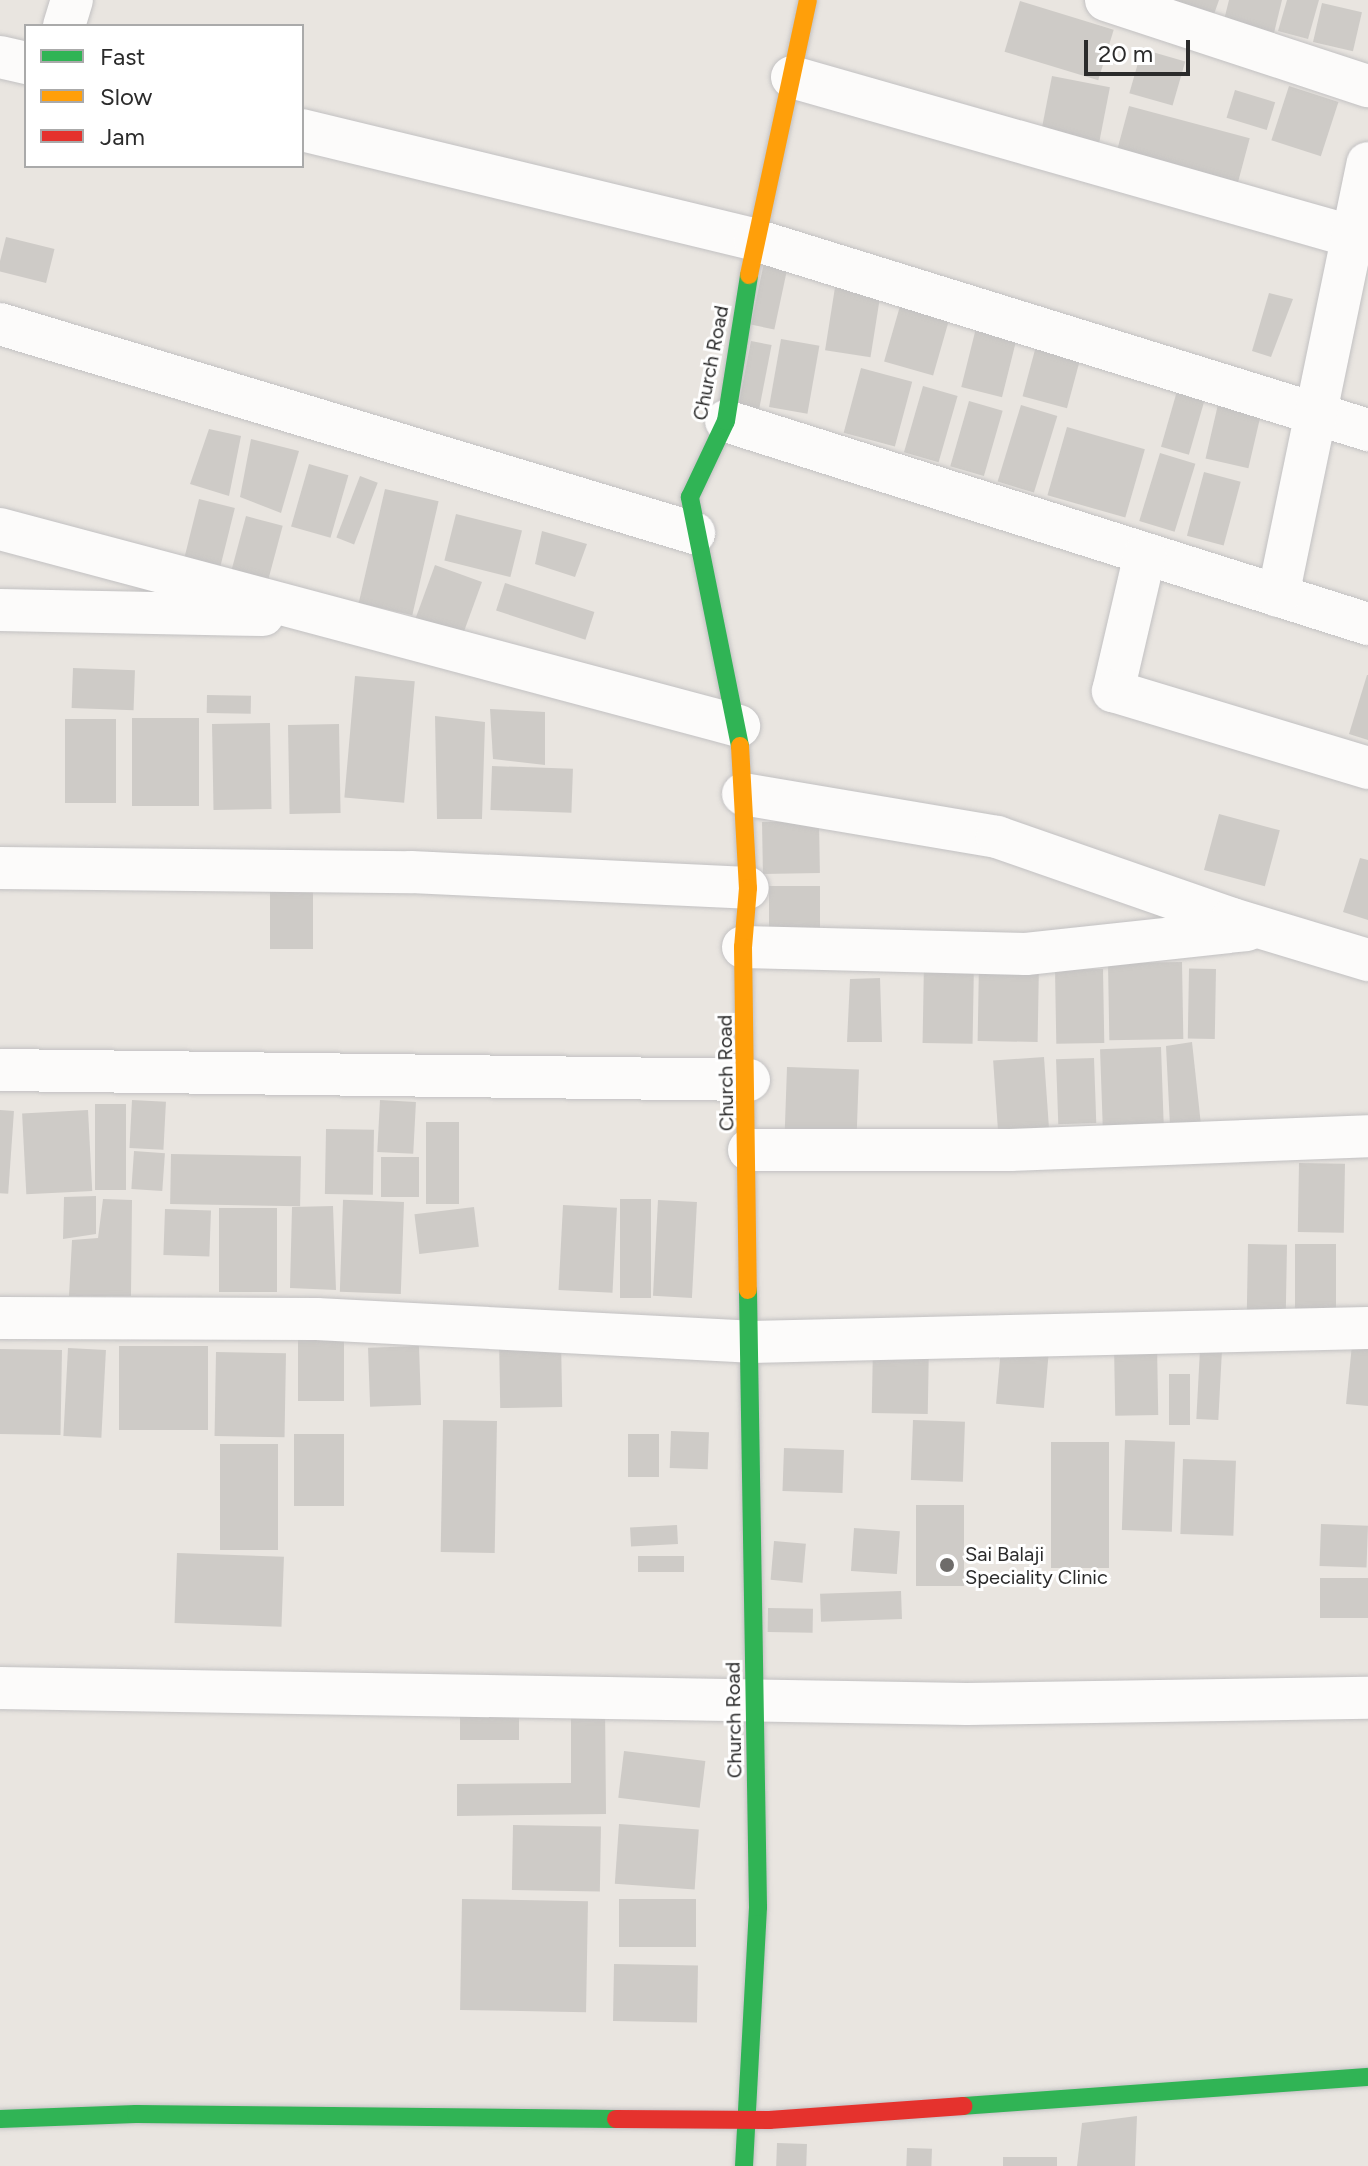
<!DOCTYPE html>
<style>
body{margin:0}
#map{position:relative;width:1368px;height:2166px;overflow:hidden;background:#e9e5e0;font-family:Figtree,sans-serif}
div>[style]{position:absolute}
.building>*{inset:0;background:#cecbc7;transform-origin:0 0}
.roads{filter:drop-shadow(0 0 2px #c2c1c2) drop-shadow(0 0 2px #c2c1c2)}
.street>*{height:42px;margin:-21px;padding:0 21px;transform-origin:21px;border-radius:21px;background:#fcfbfa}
.fast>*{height:18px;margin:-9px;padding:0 9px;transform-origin:9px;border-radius:9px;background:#30b455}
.slow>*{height:18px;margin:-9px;padding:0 9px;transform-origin:9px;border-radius:9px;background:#ff9f0a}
.jam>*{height:18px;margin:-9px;padding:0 9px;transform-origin:9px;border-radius:9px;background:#e5322d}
.dots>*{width:22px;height:22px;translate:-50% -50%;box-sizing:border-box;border:4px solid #fff;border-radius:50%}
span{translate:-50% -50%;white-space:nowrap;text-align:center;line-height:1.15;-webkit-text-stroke:6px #fff;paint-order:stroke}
.street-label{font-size:20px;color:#2b2b2b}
.poi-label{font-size:20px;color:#2b2b2b}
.left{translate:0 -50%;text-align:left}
.legend{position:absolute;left:24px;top:24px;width:280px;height:144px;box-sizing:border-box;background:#fff;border:2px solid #aaa;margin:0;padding:10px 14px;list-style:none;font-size:24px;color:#2b2b2b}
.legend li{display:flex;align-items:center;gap:16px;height:40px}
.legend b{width:40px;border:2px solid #aaa}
.scale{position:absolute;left:1084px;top:40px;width:106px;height:36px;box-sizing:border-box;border:4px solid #2b2b2b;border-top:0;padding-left:10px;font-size:24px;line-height:28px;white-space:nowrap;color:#2b2b2b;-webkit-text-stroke:6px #fff;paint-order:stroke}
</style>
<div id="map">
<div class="building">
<div style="clip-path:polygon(1143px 0,1219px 0,1211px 23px)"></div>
<div style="clip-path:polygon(1229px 0,1282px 0,1273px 37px,1223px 24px)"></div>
<div style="clip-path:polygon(1287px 0,1319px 0,1308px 39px,1278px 31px)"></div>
<div style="left:1020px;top:1px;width:98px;height:53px;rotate:17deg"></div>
<div style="left:1322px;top:3px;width:41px;height:40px;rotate:13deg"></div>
<div style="left:1142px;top:49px;width:45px;height:46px;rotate:16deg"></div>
<div style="left:1052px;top:76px;width:59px;height:58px;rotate:11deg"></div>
<div style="left:1289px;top:86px;width:52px;height:57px;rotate:18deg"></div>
<div style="left:1235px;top:90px;width:42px;height:29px;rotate:17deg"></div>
<div style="left:1129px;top:106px;width:125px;height:48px;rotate:15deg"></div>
<div style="left:6px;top:237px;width:50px;height:35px;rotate:14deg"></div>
<div style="left:765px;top:258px;width:24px;height:68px;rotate:12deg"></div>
<div style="left:836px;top:281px;width:46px;height:70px;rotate:9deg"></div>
<div style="clip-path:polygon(1269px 293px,1293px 299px,1271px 357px,1252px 351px)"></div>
<div style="left:902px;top:299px;width:51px;height:65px;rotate:16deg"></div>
<div style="left:977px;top:324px;width:42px;height:65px;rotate:14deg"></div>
<div style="left:781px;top:339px;width:39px;height:69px;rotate:10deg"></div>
<div style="left:751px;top:341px;width:21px;height:65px;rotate:11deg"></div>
<div style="left:1036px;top:346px;width:46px;height:52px;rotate:15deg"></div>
<div style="left:861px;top:368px;width:53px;height:67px;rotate:15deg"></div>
<div style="left:923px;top:386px;width:36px;height:69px;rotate:16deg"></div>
<div style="left:1177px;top:391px;width:29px;height:58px;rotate:16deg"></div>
<div style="left:1219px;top:400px;width:44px;height:60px;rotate:13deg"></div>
<div style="left:969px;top:401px;width:35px;height:68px;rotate:16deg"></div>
<div style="left:1021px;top:405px;width:38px;height:80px;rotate:17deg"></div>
<div style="left:1067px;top:427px;width:81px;height:71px;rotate:16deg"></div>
<div style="clip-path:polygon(209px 429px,241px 436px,229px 496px,190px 484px)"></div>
<div style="clip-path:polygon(251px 439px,299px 451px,281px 513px,240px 497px)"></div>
<div style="left:1160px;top:453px;width:37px;height:71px;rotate:17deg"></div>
<div style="left:309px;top:464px;width:41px;height:65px;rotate:16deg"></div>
<div style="left:1204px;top:472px;width:38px;height:66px;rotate:15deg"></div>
<div style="left:360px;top:476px;width:19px;height:66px;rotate:21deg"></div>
<div style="left:385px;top:489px;width:55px;height:117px;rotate:13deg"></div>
<div style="left:199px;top:499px;width:37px;height:69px;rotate:14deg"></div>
<div style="left:456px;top:514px;width:68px;height:48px;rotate:14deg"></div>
<div style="left:246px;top:516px;width:38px;height:61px;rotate:15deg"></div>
<div style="clip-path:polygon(542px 531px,587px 544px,575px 577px,535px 564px)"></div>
<div style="left:435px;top:565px;width:50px;height:62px;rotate:20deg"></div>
<div style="left:505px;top:583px;width:94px;height:29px;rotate:18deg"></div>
<div style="left:73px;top:668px;width:62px;height:40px;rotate:2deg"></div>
<div style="clip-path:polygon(1367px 675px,1368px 675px,1368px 740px,1349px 734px)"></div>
<div style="left:355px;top:676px;width:60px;height:122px;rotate:5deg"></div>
<div style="left:207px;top:695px;width:44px;height:18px;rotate:1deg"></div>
<div style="clip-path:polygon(490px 709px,545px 712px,545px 765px,493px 759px)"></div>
<div style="clip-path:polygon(435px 716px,485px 722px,482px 819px,437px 819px)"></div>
<div style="left:132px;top:718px;width:67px;height:88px"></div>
<div style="left:65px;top:719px;width:51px;height:84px"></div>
<div style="left:270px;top:723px;width:86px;height:58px;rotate:89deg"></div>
<div style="left:339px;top:724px;width:89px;height:51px;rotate:89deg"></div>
<div style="left:492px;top:766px;width:81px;height:44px;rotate:2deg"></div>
<div style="left:1219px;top:814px;width:63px;height:58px;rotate:15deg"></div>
<div style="left:819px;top:821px;width:52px;height:57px;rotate:89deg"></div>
<div style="clip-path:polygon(1360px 858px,1368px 860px,1368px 920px,1343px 912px)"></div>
<div style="left:270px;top:884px;width:43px;height:65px"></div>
<div style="left:769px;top:886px;width:51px;height:48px"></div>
<div style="left:924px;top:961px;width:50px;height:82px;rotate:1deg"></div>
<div style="left:1039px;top:962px;width:80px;height:60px;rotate:91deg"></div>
<div style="left:1182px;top:962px;width:77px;height:74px;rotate:89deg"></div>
<div style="left:1103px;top:969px;width:74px;height:48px;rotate:89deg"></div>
<div style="left:1216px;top:969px;width:70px;height:27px;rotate:91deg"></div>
<div style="clip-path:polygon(880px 978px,882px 1042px,847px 1042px,850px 979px)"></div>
<div style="clip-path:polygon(1192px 1042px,1201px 1125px,1170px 1126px,1166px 1046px)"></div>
<div style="left:1161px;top:1047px;width:77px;height:61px;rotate:88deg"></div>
<div style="left:1044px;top:1057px;width:72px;height:51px;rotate:86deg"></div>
<div style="left:1094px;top:1058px;width:65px;height:38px;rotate:88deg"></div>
<div style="left:787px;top:1067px;width:72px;height:65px;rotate:2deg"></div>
<div style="left:132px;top:1100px;width:34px;height:48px;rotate:3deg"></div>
<div style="left:380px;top:1100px;width:36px;height:52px;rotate:3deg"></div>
<div style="left:95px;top:1104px;width:31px;height:86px"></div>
<div style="left:0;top:1110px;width:14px;height:83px;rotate:4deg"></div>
<div style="left:88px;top:1110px;width:81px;height:66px;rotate:87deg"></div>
<div style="left:426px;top:1122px;width:33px;height:82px"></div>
<div style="left:326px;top:1129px;width:48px;height:65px;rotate:1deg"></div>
<div style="left:134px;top:1151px;width:31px;height:38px;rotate:4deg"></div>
<div style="left:171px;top:1154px;width:130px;height:50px;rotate:1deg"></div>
<div style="left:381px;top:1157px;width:38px;height:40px"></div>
<div style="left:1299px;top:1163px;width:46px;height:69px;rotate:1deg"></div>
<div style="clip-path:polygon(96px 1196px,96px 1234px,63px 1239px,64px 1197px)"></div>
<div style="clip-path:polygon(103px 1199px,132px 1200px,131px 1296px,69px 1296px,72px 1240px,98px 1238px)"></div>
<div style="left:620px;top:1199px;width:31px;height:99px"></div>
<div style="left:658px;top:1200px;width:39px;height:96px;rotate:3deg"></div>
<div style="left:404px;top:1202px;width:92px;height:61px;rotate:92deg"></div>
<div style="left:563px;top:1205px;width:54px;height:85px;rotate:3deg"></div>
<div style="clip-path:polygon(333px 1206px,336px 1290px,290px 1288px,292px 1207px)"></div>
<div style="left:474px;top:1207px;width:40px;height:60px;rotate:83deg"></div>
<div style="left:219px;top:1208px;width:58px;height:84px"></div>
<div style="left:165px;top:1209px;width:46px;height:46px;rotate:2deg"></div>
<div style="left:1248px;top:1244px;width:39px;height:72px;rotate:1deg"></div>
<div style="left:1295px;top:1244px;width:41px;height:67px"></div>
<div style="left:298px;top:1335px;width:46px;height:66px"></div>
<div style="clip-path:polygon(1353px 1335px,1368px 1336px,1368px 1406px,1346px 1404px)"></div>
<div style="left:1002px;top:1336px;width:48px;height:68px;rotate:5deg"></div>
<div style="left:561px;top:1338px;width:69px;height:62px;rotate:89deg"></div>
<div style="left:873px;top:1342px;width:56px;height:71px;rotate:1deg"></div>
<div style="left:1157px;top:1344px;width:71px;height:43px;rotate:89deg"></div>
<div style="left:119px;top:1346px;width:89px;height:84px"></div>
<div style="left:419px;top:1346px;width:59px;height:51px;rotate:88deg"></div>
<div style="left:68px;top:1348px;width:38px;height:88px;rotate:3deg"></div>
<div style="left:0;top:1349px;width:62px;height:85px;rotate:1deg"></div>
<div style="left:1200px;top:1349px;width:22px;height:70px;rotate:3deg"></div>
<div style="left:216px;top:1352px;width:70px;height:84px;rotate:1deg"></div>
<div style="left:1169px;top:1374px;width:21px;height:51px"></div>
<div style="left:443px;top:1420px;width:54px;height:132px;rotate:1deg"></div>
<div style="left:913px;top:1420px;width:52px;height:60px;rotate:2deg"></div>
<div style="left:671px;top:1431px;width:38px;height:37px;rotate:2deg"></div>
<div style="left:294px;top:1434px;width:50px;height:72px"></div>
<div style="left:628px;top:1434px;width:31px;height:43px"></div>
<div style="left:1125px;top:1440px;width:50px;height:90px;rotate:2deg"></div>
<div style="left:1109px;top:1442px;width:126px;height:58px;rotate:90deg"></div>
<div style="left:220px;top:1444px;width:58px;height:106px"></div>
<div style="left:784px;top:1448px;width:60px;height:43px;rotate:2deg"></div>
<div style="left:1183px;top:1459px;width:53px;height:75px;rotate:2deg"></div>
<div style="left:916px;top:1505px;width:48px;height:81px"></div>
<div style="left:1321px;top:1524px;width:47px;height:42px;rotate:2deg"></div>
<div style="left:677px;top:1525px;width:19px;height:47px;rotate:87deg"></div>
<div style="left:854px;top:1528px;width:46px;height:43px;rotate:4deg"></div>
<div style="left:774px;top:1541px;width:32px;height:39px;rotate:5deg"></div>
<div style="left:177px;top:1553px;width:107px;height:70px;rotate:2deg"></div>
<div style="left:684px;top:1556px;width:16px;height:46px;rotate:90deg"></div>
<div style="left:1368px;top:1578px;width:40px;height:48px;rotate:90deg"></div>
<div style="left:901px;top:1591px;width:28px;height:81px;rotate:88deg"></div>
<div style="left:768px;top:1608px;width:45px;height:24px;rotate:1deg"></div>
<div style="left:519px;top:1702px;width:38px;height:59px;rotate:90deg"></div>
<div style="clip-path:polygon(571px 1703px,605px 1703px,606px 1814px,457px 1816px,457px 1784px,571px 1783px)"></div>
<div style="left:624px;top:1751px;width:82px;height:47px;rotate:7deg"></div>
<div style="left:619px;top:1824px;width:80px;height:60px;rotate:4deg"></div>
<div style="left:513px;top:1825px;width:88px;height:65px;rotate:1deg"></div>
<div style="left:462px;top:1899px;width:126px;height:111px;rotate:1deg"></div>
<div style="left:619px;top:1899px;width:77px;height:48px"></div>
<div style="left:614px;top:1964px;width:84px;height:57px;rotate:1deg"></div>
<div style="clip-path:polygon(1137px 2116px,1135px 2166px,1077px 2166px,1082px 2123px)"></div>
<div style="left:777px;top:2143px;width:30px;height:23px;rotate:2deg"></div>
<div style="left:907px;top:2148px;width:25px;height:18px;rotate:2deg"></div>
<div style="left:1057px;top:2157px;width:9px;height:54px;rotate:90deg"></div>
</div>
<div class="roads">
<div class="street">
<div style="left:1106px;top:0;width:276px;rotate:18.2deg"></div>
<div style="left:64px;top:26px;width:27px;rotate:-73deg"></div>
<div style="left:0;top:57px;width:27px;rotate:13deg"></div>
<div style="left:792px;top:77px;width:599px;rotate:15.89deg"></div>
<div style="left:302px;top:130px;width:466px;rotate:13.6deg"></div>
<div style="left:755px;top:240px;width:642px;rotate:17.22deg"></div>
<div style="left:0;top:324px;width:725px;rotate:16.76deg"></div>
<div style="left:726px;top:421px;width:673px;rotate:17.55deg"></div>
<div style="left:0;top:529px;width:765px;rotate:14.93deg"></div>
<div style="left:1145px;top:554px;width:141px;rotate:103.1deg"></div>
<div style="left:1113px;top:691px;width:266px;rotate:16.8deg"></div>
<div style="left:1278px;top:596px;width:442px;rotate:-78.3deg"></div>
<div style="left:0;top:610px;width:263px;rotate:1.1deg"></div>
<div style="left:743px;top:794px;width:258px;rotate:9.6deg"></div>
<div style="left:997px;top:837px;width:249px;rotate:19.2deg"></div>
<div style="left:1232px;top:919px;width:142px;rotate:16.8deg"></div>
<div style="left:0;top:868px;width:411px;rotate:0.6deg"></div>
<div style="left:411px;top:872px;width:337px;rotate:2.7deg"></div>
<div style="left:743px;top:947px;width:283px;rotate:1.4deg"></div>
<div style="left:1026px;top:954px;width:222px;rotate:-6.2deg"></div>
<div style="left:0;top:1070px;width:749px;rotate:0.76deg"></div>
<div style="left:749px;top:1150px;width:261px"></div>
<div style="left:1010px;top:1150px;width:358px;rotate:-2.2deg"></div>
<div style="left:0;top:1318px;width:317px;rotate:0.2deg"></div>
<div style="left:317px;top:1319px;width:434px;rotate:3deg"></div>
<div style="left:750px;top:1342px;width:618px;rotate:-1.3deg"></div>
<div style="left:0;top:1688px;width:967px;rotate:0.95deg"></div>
<div style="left:967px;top:1704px;width:401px;rotate:-0.9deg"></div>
</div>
<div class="fast">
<div style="left:740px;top:746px;width:254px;rotate:-101.4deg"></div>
<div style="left:690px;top:497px;width:84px;rotate:-64.7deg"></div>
<div style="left:726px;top:421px;width:148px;rotate:-81deg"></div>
<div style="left:963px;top:2106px;width:406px;rotate:-4.1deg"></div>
<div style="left:0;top:2119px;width:136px;rotate:-2.1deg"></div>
<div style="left:136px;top:2114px;width:480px;rotate:0.6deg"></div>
<div style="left:744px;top:2166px;width:259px;rotate:-86.9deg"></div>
<div style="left:758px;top:1907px;width:617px;rotate:-90.93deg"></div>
</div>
<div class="slow">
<div style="left:749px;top:275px;width:281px;rotate:-77.9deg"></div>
<div style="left:740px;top:746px;width:142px;rotate:86.8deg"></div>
<div style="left:748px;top:888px;width:59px;rotate:94.8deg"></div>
<div style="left:743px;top:947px;width:343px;rotate:89.2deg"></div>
</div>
<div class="jam">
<div style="left:616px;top:2119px;width:153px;rotate:0.4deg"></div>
<div style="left:769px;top:2120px;width:195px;rotate:-4.1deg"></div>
</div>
</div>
<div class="dots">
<div style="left:947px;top:1565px;background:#6e6c6a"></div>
</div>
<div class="street-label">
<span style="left:711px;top:363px;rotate:-79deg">Church Road</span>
<span style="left:726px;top:1073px;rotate:-91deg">Church Road</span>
<span style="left:734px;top:1720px;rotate:-91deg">Church Road</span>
</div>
<div class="poi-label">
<span class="left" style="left:965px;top:1566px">Sai Balaji<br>Speciality Clinic</span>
</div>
<ul class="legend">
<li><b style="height:10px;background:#30b455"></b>Fast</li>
<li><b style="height:10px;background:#ff9f0a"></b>Slow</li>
<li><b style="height:10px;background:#e5322d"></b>Jam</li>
</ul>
<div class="scale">20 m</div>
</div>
